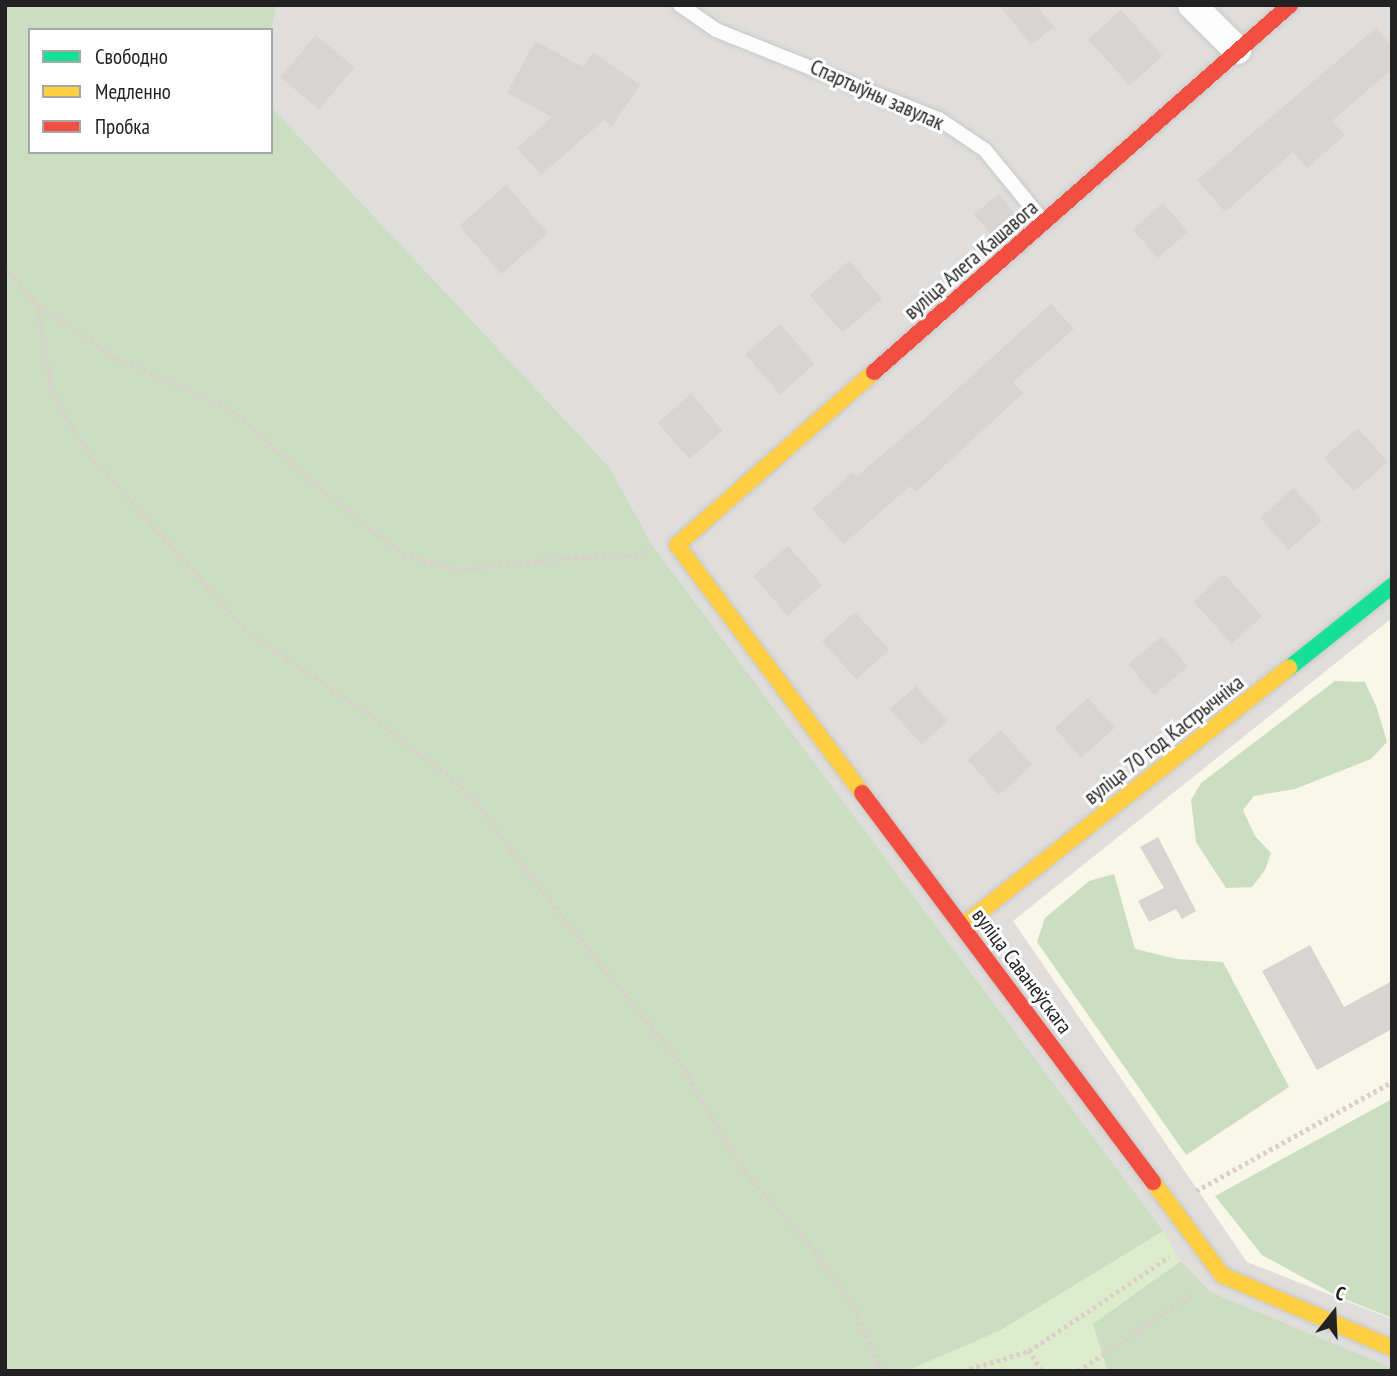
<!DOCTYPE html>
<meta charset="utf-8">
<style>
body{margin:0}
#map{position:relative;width:1397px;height:1376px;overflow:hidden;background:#f0eeeb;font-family:"PT Sans Narrow",sans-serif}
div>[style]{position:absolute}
.residential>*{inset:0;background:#dfdedc}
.education>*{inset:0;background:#f8f7e8}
.grass>*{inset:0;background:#ddeccb}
.forest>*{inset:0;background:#cbdec1}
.building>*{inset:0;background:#d7d4d2;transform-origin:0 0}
.path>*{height:4.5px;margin-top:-2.25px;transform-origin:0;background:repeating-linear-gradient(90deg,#dccecd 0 3.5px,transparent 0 7px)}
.roads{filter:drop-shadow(0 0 2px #c9c8c7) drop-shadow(0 0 2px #c9c8c7)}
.lane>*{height:14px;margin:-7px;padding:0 7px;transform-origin:7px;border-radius:7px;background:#fdfcfc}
.street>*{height:28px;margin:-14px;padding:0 14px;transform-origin:14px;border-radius:14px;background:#fdfcfc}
.fast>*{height:16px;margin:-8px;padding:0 8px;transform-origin:8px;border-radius:8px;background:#16e098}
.slow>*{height:16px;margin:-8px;padding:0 8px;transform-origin:8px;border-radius:8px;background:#ffcf43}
.jam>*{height:16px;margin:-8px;padding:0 8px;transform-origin:8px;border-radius:8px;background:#f24e42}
span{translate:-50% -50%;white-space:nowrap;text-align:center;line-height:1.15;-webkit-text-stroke:6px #fff;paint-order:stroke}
.street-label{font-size:21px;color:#222}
.frame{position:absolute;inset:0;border:7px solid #222;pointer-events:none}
.legend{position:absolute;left:28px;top:28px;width:245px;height:126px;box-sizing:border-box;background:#fff;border:2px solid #a7a7a7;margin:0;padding:9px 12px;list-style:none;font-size:21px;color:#222}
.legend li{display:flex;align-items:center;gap:14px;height:35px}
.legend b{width:35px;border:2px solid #a7a7a7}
.north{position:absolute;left:1299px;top:1278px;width:70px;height:70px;-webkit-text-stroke:5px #fff;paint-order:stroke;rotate:18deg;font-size:19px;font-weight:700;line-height:28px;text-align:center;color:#222}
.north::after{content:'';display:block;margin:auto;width:24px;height:32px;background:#222;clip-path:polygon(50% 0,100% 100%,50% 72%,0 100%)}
</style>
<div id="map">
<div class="residential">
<div style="clip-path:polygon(evenodd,5px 5px,1392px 5px,1392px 1371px,206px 1371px,5px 5px,30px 30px,271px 30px,271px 152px,30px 152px,30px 30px)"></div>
</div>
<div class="education">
<div style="clip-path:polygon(1392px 618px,1392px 1319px,1247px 1262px,1013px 921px)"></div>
</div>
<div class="grass">
<div style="clip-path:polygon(1163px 1231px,1181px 1261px,1093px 1324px,1108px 1371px,906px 1371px,999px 1331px)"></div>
</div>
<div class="forest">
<div style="clip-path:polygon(5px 5px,277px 5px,271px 30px,30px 30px,30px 152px,271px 152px,271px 107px,609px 467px,652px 545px,1163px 1231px,999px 1331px,906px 1371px,5px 1371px)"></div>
<div style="clip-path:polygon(1335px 681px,1365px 682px,1377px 708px,1387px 742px,1371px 759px,1295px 789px,1254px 796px,1243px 810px,1255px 836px,1271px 853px,1265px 870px,1252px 887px,1226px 888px,1196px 842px,1191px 800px,1201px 783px)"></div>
<div style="clip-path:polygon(1114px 874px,1135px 949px,1177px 959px,1223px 962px,1289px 1087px,1186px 1155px,1037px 942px,1045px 918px,1089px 881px)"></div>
<div style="clip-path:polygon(1392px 1099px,1392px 1318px,1337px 1296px,1262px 1255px,1215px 1196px)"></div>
<div style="clip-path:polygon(1181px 1261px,1210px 1292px,1392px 1368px,1392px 1371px,1108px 1371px,1093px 1324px)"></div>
</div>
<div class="building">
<div style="clip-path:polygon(999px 5px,1036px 5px,1054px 27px,1031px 45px)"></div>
<div style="left:1121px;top:10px;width:62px;height:44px;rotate:48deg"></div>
<div style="clip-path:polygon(1376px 28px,1392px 46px,1392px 69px,1332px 121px,1345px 135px,1307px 168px,1293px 152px,1225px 212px,1197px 180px)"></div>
<div style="left:316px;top:35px;width:50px;height:55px;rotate:40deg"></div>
<div style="clip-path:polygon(535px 41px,583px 67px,593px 52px,640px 85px,612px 126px,604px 120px,541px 175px,517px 148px,552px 117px,507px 93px)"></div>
<div style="left:506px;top:185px;width:64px;height:62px;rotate:49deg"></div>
<div style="left:999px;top:194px;width:27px;height:32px;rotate:51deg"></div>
<div style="left:1163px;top:203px;width:38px;height:40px;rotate:49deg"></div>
<div style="left:849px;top:261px;width:50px;height:52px;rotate:49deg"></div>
<div style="clip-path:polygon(1051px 304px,1074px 329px,1013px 382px,1023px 393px,916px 492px,910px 486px,844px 544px,812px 509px,852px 473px,856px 477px,923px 420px)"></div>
<div style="left:780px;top:324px;width:53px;height:46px;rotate:49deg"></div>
<div style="left:691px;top:394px;width:48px;height:44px;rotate:49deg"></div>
<div style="left:1358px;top:428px;width:45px;height:45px;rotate:49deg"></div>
<div style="left:1294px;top:488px;width:43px;height:45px;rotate:49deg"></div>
<div style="left:788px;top:546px;width:52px;height:46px;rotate:49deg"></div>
<div style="left:1224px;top:574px;width:57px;height:41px;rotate:48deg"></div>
<div style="left:855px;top:612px;width:51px;height:44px;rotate:48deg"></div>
<div style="left:1162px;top:636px;width:40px;height:44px;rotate:50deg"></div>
<div style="left:916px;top:686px;width:47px;height:35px;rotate:48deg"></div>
<div style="left:1088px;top:698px;width:40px;height:45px;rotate:48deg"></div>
<div style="left:1001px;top:730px;width:47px;height:45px;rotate:48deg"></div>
<div style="clip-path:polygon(1158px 837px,1196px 911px,1182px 919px,1176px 909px,1149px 922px,1138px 901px,1164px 888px,1140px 847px)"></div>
<div style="clip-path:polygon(1310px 945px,1344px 1007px,1392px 981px,1392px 1029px,1317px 1070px,1262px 971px)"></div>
</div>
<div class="path">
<div style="left:5px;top:267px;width:51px;rotate:49.8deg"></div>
<div style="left:38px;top:306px;width:95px;rotate:33.4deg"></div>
<div style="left:117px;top:358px;width:126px;rotate:24.3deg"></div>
<div style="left:232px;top:410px;width:118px;rotate:41.6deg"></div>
<div style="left:320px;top:488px;width:106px;rotate:38.5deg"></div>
<div style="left:403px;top:554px;width:56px;rotate:16.5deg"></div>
<div style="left:457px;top:570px;width:111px;rotate:-6.2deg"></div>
<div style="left:567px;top:558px;width:61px;rotate:-1.9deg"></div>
<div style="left:628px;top:556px;width:22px;rotate:-13deg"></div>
<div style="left:38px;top:306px;width:87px;rotate:80.8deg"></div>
<div style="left:52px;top:392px;width:72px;rotate:59.2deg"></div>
<div style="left:89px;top:454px;width:241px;rotate:48.2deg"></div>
<div style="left:250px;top:634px;width:142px;rotate:33.8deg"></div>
<div style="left:368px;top:713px;width:127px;rotate:38.3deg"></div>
<div style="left:468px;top:792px;width:136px;rotate:53deg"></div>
<div style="left:550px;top:901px;width:209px;rotate:51.2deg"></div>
<div style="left:681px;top:1064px;width:124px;rotate:59.5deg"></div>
<div style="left:744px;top:1171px;width:107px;rotate:48.4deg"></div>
<div style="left:815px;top:1251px;width:70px;rotate:55.4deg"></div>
<div style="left:855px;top:1309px;width:60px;rotate:67.3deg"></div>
<div style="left:878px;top:1364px;width:11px;rotate:41deg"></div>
<div style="left:1196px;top:1191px;width:224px;rotate:-29.1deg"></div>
<div style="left:963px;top:1371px;width:69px;rotate:-16.9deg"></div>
<div style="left:1041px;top:1371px;width:23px;rotate:-121deg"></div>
<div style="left:1029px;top:1351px;width:169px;rotate:-33.9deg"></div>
<div style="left:1078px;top:1371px;width:141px;rotate:-33.7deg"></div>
</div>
<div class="roads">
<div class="lane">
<div style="left:680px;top:5px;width:44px;rotate:34.8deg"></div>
<div style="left:716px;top:30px;width:240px;rotate:21.8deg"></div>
<div style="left:939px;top:119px;width:55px;rotate:34deg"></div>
<div style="left:985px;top:150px;width:90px;rotate:50.8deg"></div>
</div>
<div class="street">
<div style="left:1192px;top:5px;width:64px;rotate:45deg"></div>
</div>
<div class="fast">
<div style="left:1289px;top:668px;width:132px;rotate:-38.5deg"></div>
</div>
<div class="slow">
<div style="left:862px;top:793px;width:309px;rotate:-126.7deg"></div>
<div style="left:677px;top:545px;width:262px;rotate:-41.3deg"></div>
<div style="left:962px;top:926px;width:417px;rotate:-38.3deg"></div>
<div style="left:1153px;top:1182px;width:116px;rotate:53.4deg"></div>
<div style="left:1222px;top:1275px;width:185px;rotate:23.2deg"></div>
</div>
<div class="jam">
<div style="left:874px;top:372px;width:555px;rotate:-41.42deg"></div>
<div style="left:862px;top:793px;width:486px;rotate:53.2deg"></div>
</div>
</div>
<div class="street-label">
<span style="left:877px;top:95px;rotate:24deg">Спартыўны завулак</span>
<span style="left:971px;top:260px;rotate:-41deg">вуліца Алега Кашавога</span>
<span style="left:1164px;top:740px;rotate:-38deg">вуліца 70 год Кастрычніка</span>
<span style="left:1022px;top:971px;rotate:53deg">вуліца Саванеўскага</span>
</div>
<div class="frame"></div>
<ul class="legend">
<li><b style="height:9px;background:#16e098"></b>Свободно</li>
<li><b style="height:9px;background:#ffcf43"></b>Медленно</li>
<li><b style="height:9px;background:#f24e42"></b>Пробка</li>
</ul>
<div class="north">С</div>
</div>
